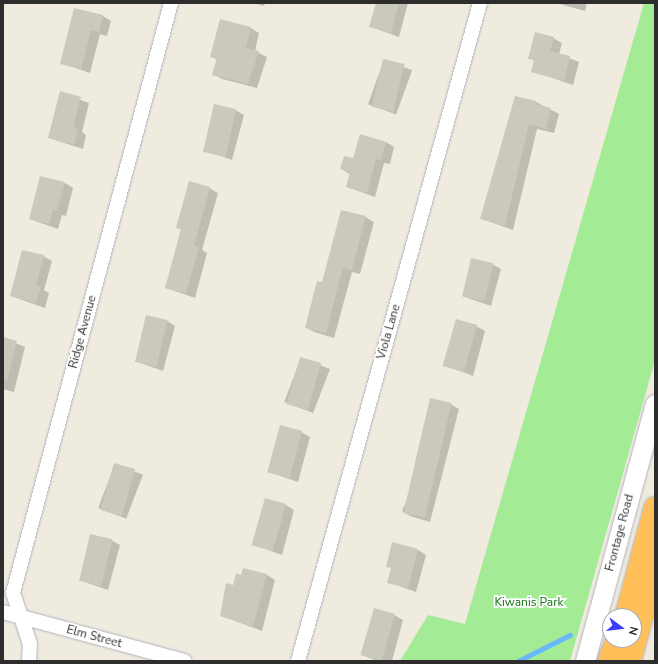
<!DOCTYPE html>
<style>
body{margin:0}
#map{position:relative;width:658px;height:664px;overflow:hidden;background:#efebde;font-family:"Nunito Sans",sans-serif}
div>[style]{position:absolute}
.green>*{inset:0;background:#a3eb95}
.shadow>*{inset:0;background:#0003;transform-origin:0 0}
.stream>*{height:4.5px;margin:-2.25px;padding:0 2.25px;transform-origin:2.25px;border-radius:2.25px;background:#67b9fb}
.building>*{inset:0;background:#cbc9bc;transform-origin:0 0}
.roads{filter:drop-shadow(0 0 1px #b2b2c1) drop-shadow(0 0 1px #b2b2c1)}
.street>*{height:14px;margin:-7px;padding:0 7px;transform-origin:7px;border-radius:7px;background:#fff}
.secondary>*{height:19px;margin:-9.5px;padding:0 9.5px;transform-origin:9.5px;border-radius:9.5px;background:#fff}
.highway>*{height:22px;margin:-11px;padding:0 11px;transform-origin:11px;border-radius:11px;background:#ffbf59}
span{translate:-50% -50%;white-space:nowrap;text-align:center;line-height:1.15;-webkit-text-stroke:3.5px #fff;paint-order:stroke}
.street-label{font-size:12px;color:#2d2d2d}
.park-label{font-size:12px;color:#167313}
.frame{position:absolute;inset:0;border:4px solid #2d2d2d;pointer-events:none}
.north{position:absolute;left:602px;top:608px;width:40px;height:40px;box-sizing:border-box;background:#fff;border:1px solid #ababab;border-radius:50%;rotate:105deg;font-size:11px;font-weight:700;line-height:16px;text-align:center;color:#2d2d2d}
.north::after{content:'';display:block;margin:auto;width:14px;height:18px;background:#3b3cff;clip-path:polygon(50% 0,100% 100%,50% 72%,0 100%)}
</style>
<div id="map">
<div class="green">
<div style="clip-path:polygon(644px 3px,655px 3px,655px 360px,570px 661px,400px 661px,428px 615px,465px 624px)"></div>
</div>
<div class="shadow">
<div style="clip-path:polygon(252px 3px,265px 3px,264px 6px)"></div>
<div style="clip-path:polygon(377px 3px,408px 3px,399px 37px,371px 27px)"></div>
<div style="clip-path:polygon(556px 3px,587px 3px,585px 11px)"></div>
<div style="clip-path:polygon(103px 16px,111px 21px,107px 36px,100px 34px,90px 73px,61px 63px)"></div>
<div style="clip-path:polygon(251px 28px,259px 33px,255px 51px,267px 57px,257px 88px,222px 79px,213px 74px,217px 60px,211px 56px)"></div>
<div style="clip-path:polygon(553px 38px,562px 43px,559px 54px,579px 62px,573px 85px,532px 71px,535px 61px,529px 58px)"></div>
<div style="left:384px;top:60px;width:30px;height:47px;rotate:20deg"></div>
<div style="clip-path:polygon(61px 93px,89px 103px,82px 132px,86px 135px,83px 149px,49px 138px)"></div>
<div style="clip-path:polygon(516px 97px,536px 102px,559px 114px,554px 133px,537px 129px,513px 230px,482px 219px)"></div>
<div style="clip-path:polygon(235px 110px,244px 115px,232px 160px,203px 150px)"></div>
<div style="clip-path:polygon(386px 142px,394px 147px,390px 164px,384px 163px,375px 197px,347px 187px,350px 174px,341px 169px)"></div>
<div style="clip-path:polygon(65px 183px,73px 188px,66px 216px,62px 215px,58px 229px,30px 219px)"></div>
<div style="clip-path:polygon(209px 188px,218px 193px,202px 250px,207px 253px,195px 298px,166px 288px,182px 230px,177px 227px)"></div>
<div style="clip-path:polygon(365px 217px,374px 222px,360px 274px,352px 272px,334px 338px,314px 332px,306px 327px,322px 284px)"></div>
<div style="clip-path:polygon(43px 256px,52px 261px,44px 290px,49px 293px,45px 308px,11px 296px)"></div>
<div style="clip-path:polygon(492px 264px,501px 269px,491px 306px,462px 296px)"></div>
<div style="clip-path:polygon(167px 321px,175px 326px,163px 371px,135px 361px)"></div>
<div style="clip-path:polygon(476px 326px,485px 331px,473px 376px,444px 365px)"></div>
<div style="clip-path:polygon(3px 338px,25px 347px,14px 392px,3px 389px)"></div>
<div style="left:301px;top:358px;width:31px;height:47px;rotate:21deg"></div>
<div style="clip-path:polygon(450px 404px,459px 409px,430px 522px,410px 516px,402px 511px)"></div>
<div style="clip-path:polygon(301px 432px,310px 437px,298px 482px,269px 472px)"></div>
<div style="left:115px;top:464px;width:30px;height:47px;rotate:21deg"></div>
<div style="clip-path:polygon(286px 505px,294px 510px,282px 555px,254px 545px)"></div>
<div style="clip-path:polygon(111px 540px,120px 545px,108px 590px,79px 580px)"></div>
<div style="clip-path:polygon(418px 550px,426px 555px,416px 592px,388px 582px,392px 569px,387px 566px)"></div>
<div style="clip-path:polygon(267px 575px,275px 580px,262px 631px,222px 616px,233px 586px,242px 576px)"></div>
<div style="clip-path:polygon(394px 615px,403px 620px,392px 661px,377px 661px,362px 655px)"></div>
</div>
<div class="stream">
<div style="left:518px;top:661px;width:58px;rotate:-26.6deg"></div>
</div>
<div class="building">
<div style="clip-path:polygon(376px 3px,399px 3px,391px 33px,369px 27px)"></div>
<div style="clip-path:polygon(74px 8px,103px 15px,99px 32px,91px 30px,81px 69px,60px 64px)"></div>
<div style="clip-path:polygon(220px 19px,251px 27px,246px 48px,259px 51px,248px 84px,212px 75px,217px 58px,210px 57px)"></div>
<div style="clip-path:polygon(535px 32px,554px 37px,550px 51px,570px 56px,564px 81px,531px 72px,534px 60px,528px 59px)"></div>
<div style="left:383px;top:59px;width:22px;height:49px;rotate:13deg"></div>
<div style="clip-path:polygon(60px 91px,81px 97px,73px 127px,78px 129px,74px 145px,48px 138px)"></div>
<div style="clip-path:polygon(515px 96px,536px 101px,535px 104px,551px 108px,546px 129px,529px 124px,505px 226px,480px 219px)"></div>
<div style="left:214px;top:104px;width:23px;height:49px;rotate:13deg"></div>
<div style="clip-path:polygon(360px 134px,386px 142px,381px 160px,376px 159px,367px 193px,346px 187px,350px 172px,340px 169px,344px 156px,353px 158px)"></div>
<div style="clip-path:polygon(40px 176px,65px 182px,57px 211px,53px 210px,49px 224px,29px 219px)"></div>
<div style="clip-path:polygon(189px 181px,210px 187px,194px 246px,199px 247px,186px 294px,165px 288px,181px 229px,176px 228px)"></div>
<div style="clip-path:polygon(341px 210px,366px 216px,352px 270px,343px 267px,326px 333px,305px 328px,317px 281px,322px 282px)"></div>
<div style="clip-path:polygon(22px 250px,44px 255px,36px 286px,41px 287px,36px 303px,10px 296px)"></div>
<div style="left:471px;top:258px;width:23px;height:39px;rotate:13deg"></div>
<div style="left:146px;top:315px;width:22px;height:48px;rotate:13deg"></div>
<div style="left:456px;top:319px;width:22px;height:49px;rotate:16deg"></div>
<div style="clip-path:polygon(3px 337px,17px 341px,7px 380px,3px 379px)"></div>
<div style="left:300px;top:357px;width:22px;height:49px;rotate:16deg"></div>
<div style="left:430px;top:398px;width:22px;height:118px;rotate:13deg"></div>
<div style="left:280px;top:425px;width:23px;height:49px;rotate:15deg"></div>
<div style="left:114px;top:463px;width:22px;height:49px;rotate:16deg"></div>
<div style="left:265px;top:498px;width:22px;height:49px;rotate:16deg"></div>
<div style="left:90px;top:534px;width:23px;height:48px;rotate:13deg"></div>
<div style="clip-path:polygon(392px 542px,418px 549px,408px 588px,387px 583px,391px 568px,386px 567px)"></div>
<div style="clip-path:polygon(243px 568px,267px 574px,253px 627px,220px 616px,226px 583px,233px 585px,236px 573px,241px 575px)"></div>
<div style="left:374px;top:608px;width:22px;height:49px;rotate:16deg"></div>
</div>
<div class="roads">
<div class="street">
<div style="left:3px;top:612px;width:188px;rotate:15.1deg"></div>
<div style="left:29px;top:661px;width:17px;rotate:-87deg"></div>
<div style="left:30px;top:644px;width:54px;rotate:-108.4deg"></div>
<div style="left:13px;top:593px;width:611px;rotate:-75.01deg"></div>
<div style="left:298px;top:661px;width:683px;rotate:-74.54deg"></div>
</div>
<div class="secondary">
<div style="left:585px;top:661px;width:266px;rotate:-74.8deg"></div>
</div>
<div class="highway">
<div style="left:626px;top:616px;width:112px;rotate:-75deg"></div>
<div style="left:609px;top:661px;width:22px;rotate:-69deg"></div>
<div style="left:630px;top:661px;width:96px;rotate:-75deg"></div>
</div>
</div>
<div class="street-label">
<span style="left:83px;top:332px;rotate:-75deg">Ridge Avenue</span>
<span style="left:389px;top:332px;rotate:-74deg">Viola Lane</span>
<span style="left:620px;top:533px;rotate:-75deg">Frontage Road</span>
<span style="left:94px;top:637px;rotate:15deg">Elm Street</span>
</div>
<div class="park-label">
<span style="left:529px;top:603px">Kiwanis Park</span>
</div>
<div class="frame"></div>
<div class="north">N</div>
</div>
